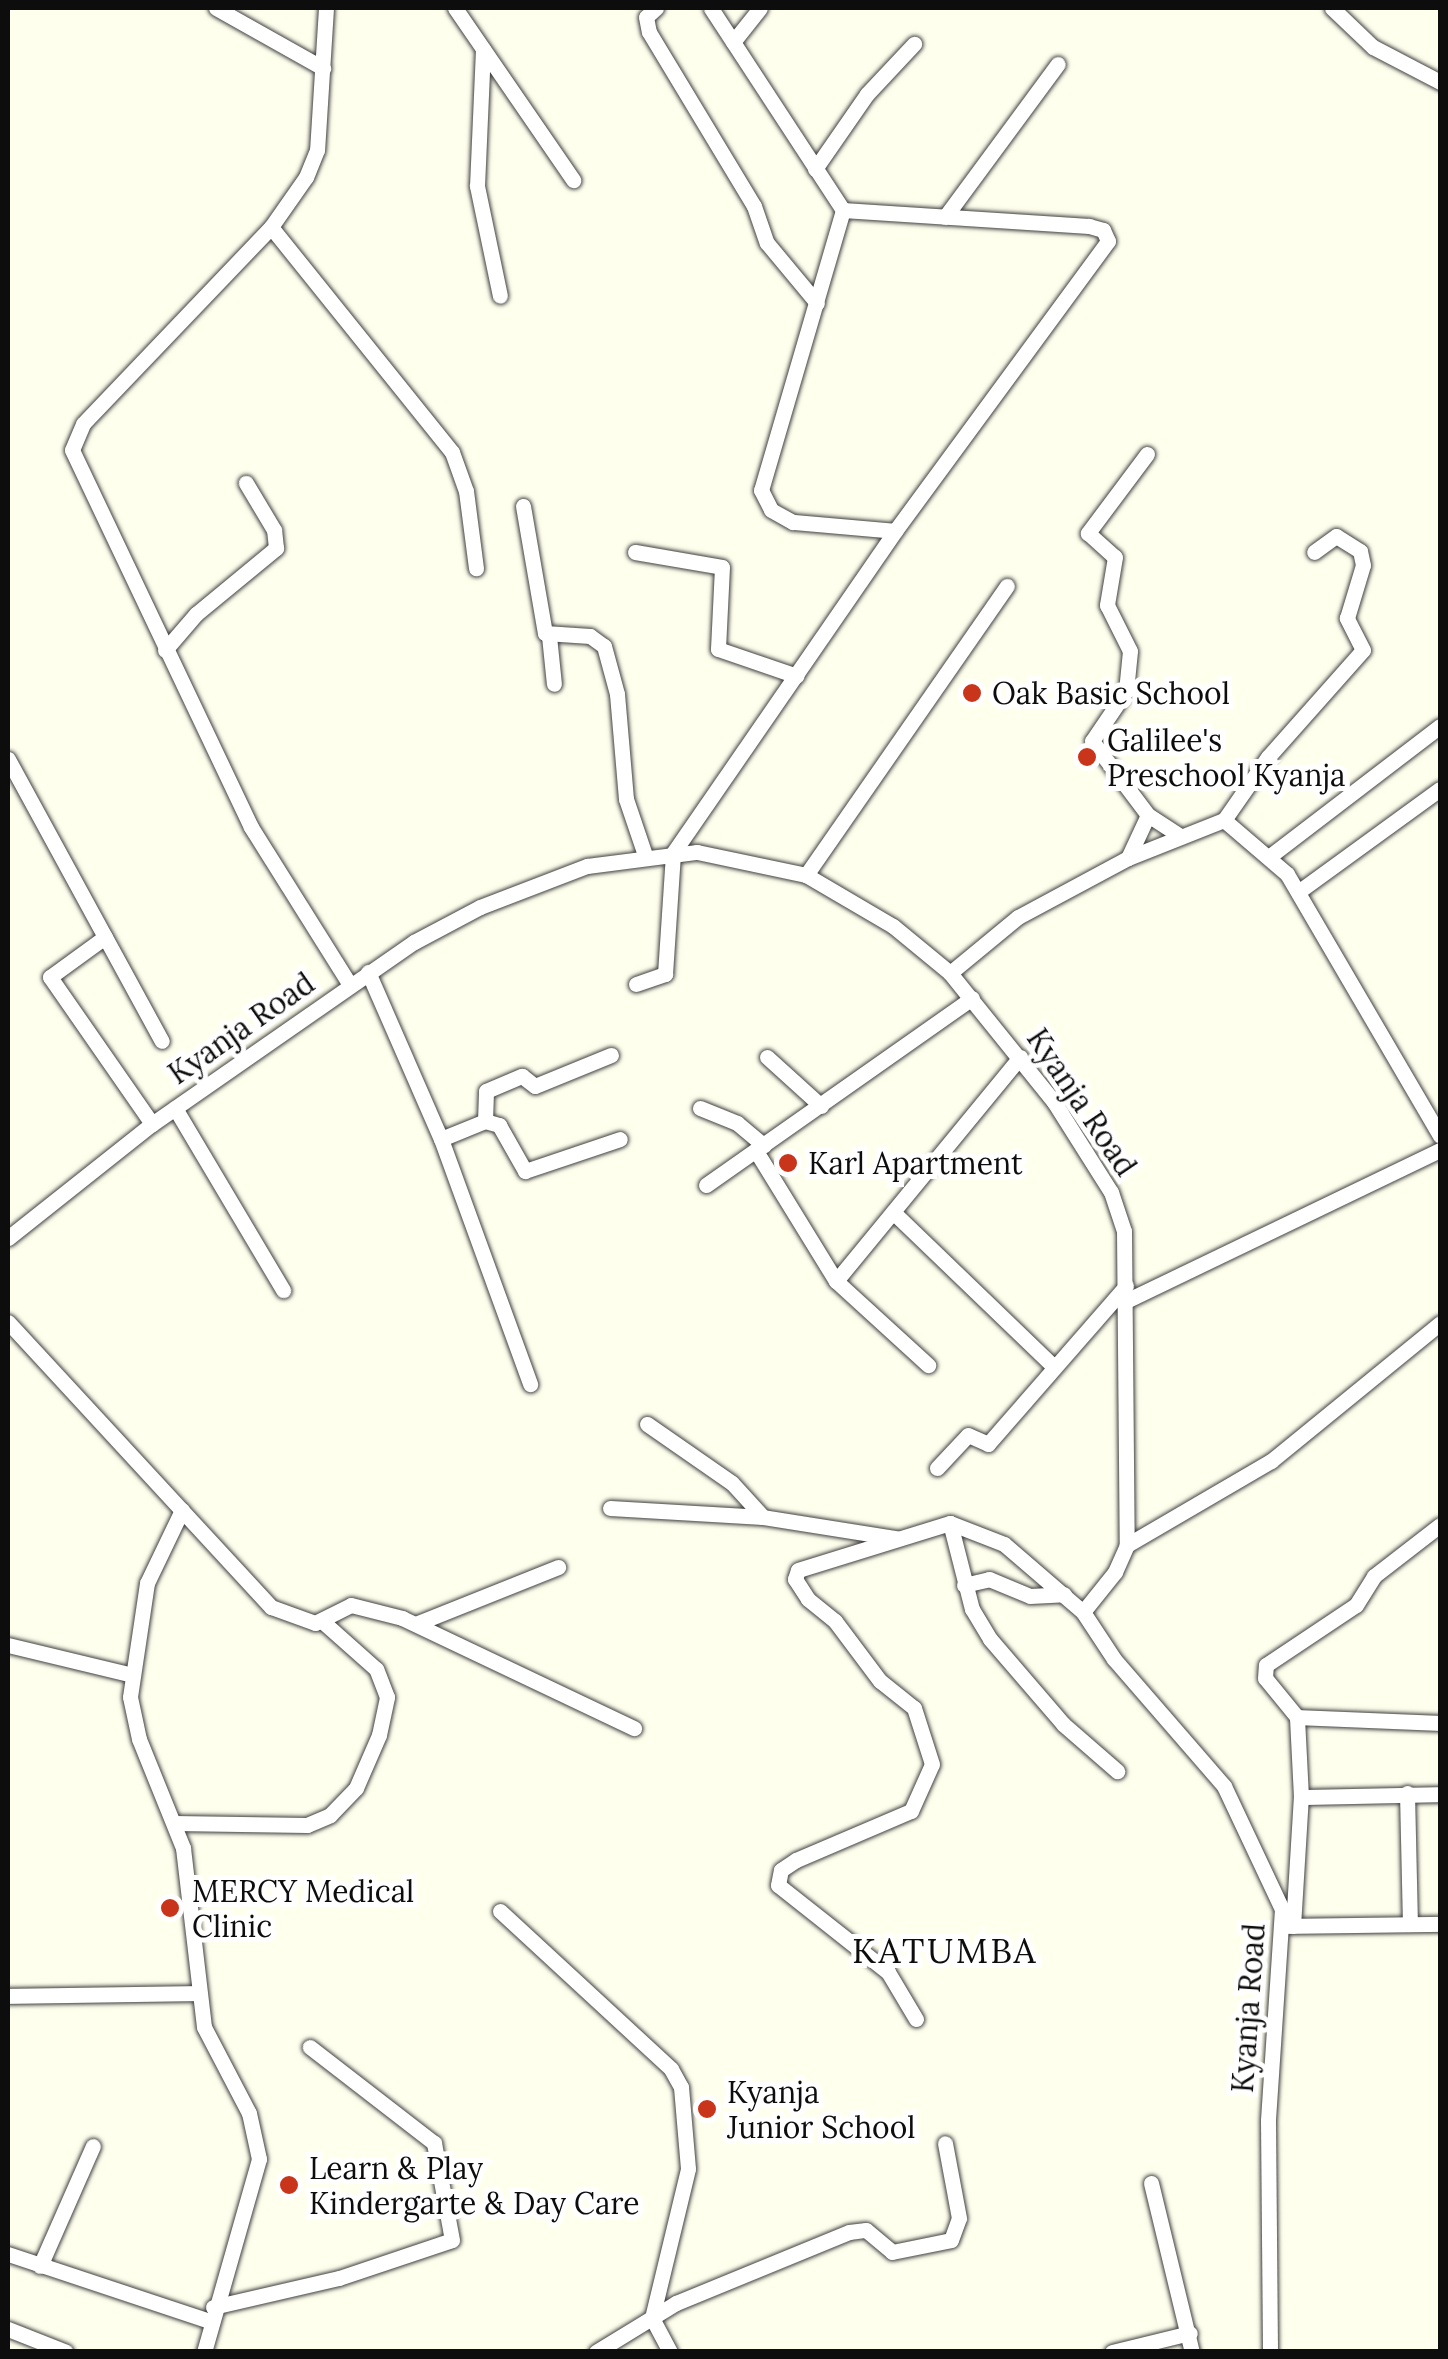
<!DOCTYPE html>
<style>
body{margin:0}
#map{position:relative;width:1448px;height:2359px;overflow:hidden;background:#ffe;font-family:Lora,serif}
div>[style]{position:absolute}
.roads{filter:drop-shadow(0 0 2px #404040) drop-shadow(0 0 2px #404040)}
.street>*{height:15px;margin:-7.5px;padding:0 7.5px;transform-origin:7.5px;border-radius:7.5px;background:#fff}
.dots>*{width:28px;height:28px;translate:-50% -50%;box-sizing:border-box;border:5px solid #fff;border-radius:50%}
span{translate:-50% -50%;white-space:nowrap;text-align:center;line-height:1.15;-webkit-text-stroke:10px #fff;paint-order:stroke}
.poi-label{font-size:30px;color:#0d0d0d}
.left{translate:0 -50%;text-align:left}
.street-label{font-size:30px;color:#0d0d0d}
.quarter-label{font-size:35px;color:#0d0d0d;letter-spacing:2.5px}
.frame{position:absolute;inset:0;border:10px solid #0d0d0d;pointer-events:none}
</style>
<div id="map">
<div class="roads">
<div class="street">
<div style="left:216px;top:8px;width:123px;rotate:29.3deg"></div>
<div style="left:326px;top:8px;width:142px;rotate:93.6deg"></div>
<div style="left:317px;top:150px;width:29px;rotate:112deg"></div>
<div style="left:306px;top:177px;width:61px;rotate:125deg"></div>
<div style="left:271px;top:227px;width:272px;rotate:133.7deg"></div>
<div style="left:83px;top:424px;width:28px;rotate:113deg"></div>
<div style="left:72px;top:450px;width:417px;rotate:64.6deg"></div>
<div style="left:251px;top:827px;width:186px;rotate:57.9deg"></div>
<div style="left:455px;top:8px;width:209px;rotate:55.5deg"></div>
<div style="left:656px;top:8px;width:13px;rotate:138deg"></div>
<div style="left:646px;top:17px;width:15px;rotate:79deg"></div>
<div style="left:649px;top:32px;width:203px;rotate:58.9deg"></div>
<div style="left:754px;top:206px;width:39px;rotate:71deg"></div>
<div style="left:767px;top:243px;width:78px;rotate:50.2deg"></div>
<div style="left:1332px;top:8px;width:57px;rotate:43.6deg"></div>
<div style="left:1373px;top:47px;width:76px;rotate:27.6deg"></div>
<div style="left:733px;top:42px;width:43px;rotate:-51.5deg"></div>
<div style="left:483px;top:49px;width:137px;rotate:92.5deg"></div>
<div style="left:477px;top:186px;width:112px;rotate:78.2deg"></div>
<div style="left:815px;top:169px;width:91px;rotate:-55.3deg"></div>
<div style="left:867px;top:94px;width:69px;rotate:-46.8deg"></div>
<div style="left:843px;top:210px;width:292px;rotate:106.3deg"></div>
<div style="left:761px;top:490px;width:22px;rotate:63deg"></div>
<div style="left:771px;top:510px;width:25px;rotate:29deg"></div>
<div style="left:793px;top:522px;width:102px;rotate:5deg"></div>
<div style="left:945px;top:217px;width:190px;rotate:-53.6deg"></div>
<div style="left:271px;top:227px;width:289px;rotate:51.2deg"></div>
<div style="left:452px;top:452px;width:41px;rotate:70.3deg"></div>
<div style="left:466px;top:491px;width:78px;rotate:82.6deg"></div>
<div style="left:1147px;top:454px;width:99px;rotate:126.8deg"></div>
<div style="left:1088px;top:533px;width:36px;rotate:42deg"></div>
<div style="left:1115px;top:557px;width:49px;rotate:99.5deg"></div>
<div style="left:1107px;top:605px;width:51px;rotate:63.4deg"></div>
<div style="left:1130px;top:651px;width:40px;rotate:95.7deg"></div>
<div style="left:1126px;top:691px;width:60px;rotate:124.2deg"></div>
<div style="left:1092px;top:741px;width:93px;rotate:52.9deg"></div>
<div style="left:1148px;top:815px;width:38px;rotate:33deg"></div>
<div style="left:523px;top:506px;width:129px;rotate:80.2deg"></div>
<div style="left:545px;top:633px;width:45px;rotate:3.8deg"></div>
<div style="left:590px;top:636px;width:17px;rotate:36deg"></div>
<div style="left:604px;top:646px;width:50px;rotate:74.8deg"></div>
<div style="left:617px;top:694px;width:105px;rotate:85.1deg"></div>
<div style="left:626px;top:799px;width:59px;rotate:71.3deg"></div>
<div style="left:635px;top:552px;width:88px;rotate:9.8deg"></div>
<div style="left:722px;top:567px;width:82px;rotate:92.8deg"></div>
<div style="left:718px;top:649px;width:83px;rotate:18.9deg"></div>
<div style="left:549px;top:636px;width:48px;rotate:84.1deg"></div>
<div style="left:165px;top:650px;width:48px;rotate:-49.3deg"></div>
<div style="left:196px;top:614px;width:104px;rotate:-39.5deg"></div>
<div style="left:276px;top:548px;width:18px;rotate:-96deg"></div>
<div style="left:274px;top:530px;width:55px;rotate:-120.8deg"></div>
<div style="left:8px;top:759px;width:321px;rotate:61.4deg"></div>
<div style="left:1224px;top:820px;width:77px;rotate:-55.1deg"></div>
<div style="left:1268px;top:757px;width:143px;rotate:-48.4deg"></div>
<div style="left:1363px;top:650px;width:36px;rotate:-117deg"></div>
<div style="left:1347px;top:618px;width:55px;rotate:-73.2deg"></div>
<div style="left:1363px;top:565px;width:14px;rotate:-102deg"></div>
<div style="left:1360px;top:551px;width:28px;rotate:-148deg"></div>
<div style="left:1336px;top:536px;width:27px;rotate:144deg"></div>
<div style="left:1270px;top:856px;width:214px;rotate:-37.4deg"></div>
<div style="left:1128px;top:858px;width:47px;rotate:-65.1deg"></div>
<div style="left:806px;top:875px;width:352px;rotate:-55.2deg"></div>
<div style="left:1298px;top:892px;width:175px;rotate:-36deg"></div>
<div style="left:105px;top:937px;width:68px;rotate:144deg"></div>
<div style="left:50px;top:977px;width:179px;rotate:55.2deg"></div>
<div style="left:368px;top:972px;width:182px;rotate:66.4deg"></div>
<div style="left:441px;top:1139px;width:261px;rotate:70deg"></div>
<div style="left:950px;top:973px;width:88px;rotate:-39.5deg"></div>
<div style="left:1018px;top:917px;width:125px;rotate:-28.2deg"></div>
<div style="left:1128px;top:858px;width:103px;rotate:-21.6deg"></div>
<div style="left:1224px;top:820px;width:83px;rotate:40.6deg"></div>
<div style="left:1287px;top:874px;width:303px;rotate:59.7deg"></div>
<div style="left:636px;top:984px;width:31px;rotate:-19deg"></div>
<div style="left:665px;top:974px;width:121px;rotate:-86.2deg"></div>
<div style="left:673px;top:853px;width:391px;rotate:-55.4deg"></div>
<div style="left:895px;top:531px;width:360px;rotate:-53.7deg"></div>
<div style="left:1108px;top:241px;width:12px;rotate:-114deg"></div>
<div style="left:1103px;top:230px;width:15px;rotate:-164deg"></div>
<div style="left:1089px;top:226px;width:247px;rotate:-176.3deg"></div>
<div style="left:843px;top:210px;width:241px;rotate:-123.2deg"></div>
<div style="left:767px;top:1057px;width:73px;rotate:42.2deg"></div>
<div style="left:175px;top:1108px;width:212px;rotate:59.3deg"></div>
<div style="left:700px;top:1108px;width:40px;rotate:22deg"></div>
<div style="left:737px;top:1123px;width:35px;rotate:40deg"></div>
<div style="left:485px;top:1121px;width:15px;rotate:16deg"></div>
<div style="left:499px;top:1125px;width:53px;rotate:60.5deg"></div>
<div style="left:525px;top:1171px;width:100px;rotate:-18.6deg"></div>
<div style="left:441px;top:1139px;width:48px;rotate:-22.2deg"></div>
<div style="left:485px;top:1121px;width:30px;rotate:-88deg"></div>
<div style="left:486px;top:1091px;width:39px;rotate:-23deg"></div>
<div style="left:522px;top:1076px;width:16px;rotate:38deg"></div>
<div style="left:535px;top:1086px;width:82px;rotate:-22.2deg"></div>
<div style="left:756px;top:1151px;width:153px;rotate:58.4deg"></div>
<div style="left:836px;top:1281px;width:125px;rotate:42.4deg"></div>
<div style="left:706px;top:1185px;width:325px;rotate:-35.1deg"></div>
<div style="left:893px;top:1212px;width:223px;rotate:43.9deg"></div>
<div style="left:8px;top:1238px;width:184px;rotate:-38.4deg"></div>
<div style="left:152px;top:1124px;width:319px;rotate:-34.8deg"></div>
<div style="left:414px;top:942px;width:75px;rotate:-27.9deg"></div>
<div style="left:480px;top:907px;width:115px;rotate:-21deg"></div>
<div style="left:587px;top:866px;width:111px;rotate:-7.3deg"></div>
<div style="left:697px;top:852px;width:111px;rotate:11.9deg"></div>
<div style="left:806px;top:875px;width:101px;rotate:30.4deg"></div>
<div style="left:893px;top:926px;width:74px;rotate:39.5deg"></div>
<div style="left:950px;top:973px;width:166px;rotate:51.1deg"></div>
<div style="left:1054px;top:1102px;width:107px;rotate:57.7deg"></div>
<div style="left:1111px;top:1192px;width:41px;rotate:71.6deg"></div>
<div style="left:1124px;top:1231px;width:314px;rotate:89.5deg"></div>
<div style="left:1127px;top:1545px;width:30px;rotate:114deg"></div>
<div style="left:1115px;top:1572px;width:51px;rotate:128.7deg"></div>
<div style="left:1083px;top:1612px;width:56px;rotate:56.6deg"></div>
<div style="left:1114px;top:1659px;width:168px;rotate:49.1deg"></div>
<div style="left:1224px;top:1786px;width:136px;rotate:64.8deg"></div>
<div style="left:1282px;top:1909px;width:212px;rotate:93.8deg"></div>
<div style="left:1268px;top:2121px;width:231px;rotate:89.5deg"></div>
<div style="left:836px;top:1281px;width:290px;rotate:-50.6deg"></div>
<div style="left:1128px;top:1300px;width:346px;rotate:-25.7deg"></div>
<div style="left:8px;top:1322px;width:388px;rotate:47.3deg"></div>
<div style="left:271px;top:1607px;width:47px;rotate:20deg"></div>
<div style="left:315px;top:1623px;width:40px;rotate:-26.6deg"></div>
<div style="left:351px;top:1605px;width:53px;rotate:14.3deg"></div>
<div style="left:402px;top:1618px;width:257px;rotate:25.4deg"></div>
<div style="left:647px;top:1424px;width:103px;rotate:34.8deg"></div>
<div style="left:732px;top:1483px;width:46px;rotate:47.6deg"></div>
<div style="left:937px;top:1468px;width:45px;rotate:-46.8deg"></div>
<div style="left:968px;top:1435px;width:22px;rotate:24deg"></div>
<div style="left:988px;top:1444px;width:210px;rotate:-48.9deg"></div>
<div style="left:610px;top:1508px;width:153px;rotate:3.4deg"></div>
<div style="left:763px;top:1517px;width:135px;rotate:9deg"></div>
<div style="left:182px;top:1510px;width:81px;rotate:115.6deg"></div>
<div style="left:147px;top:1583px;width:115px;rotate:98.5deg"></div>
<div style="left:130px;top:1697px;width:43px;rotate:77.9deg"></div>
<div style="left:139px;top:1739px;width:118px;rotate:68deg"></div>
<div style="left:183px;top:1848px;width:180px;rotate:83.3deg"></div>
<div style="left:204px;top:2027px;width:97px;rotate:62.4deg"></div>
<div style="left:249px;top:2113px;width:47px;rotate:77.7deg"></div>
<div style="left:259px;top:2159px;width:201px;rotate:105.9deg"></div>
<div style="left:950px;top:1523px;width:89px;rotate:75.7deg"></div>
<div style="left:972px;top:1609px;width:35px;rotate:59deg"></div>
<div style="left:990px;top:1639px;width:112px;rotate:49.3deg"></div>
<div style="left:1063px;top:1724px;width:72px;rotate:41deg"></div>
<div style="left:1127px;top:1545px;width:167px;rotate:-30.3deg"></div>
<div style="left:1271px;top:1461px;width:218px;rotate:-39.2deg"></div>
<div style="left:964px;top:1585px;width:26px;rotate:-13deg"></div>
<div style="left:989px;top:1579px;width:44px;rotate:22.5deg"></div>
<div style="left:1030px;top:1596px;width:34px;rotate:-3deg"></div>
<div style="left:418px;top:1623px;width:151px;rotate:-21.8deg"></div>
<div style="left:8px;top:1645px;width:124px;rotate:13.5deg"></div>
<div style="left:1297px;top:1717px;width:143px;rotate:2.4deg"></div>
<div style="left:1407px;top:1793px;width:131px;rotate:88.7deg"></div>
<div style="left:1301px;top:1797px;width:139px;rotate:-1.2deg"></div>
<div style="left:174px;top:1823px;width:133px;rotate:0.9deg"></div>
<div style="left:307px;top:1825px;width:25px;rotate:-23deg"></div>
<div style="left:330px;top:1815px;width:37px;rotate:-46deg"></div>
<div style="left:356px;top:1788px;width:58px;rotate:-66.5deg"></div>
<div style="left:379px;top:1735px;width:39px;rotate:-78deg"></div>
<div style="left:387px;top:1697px;width:30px;rotate:-111deg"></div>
<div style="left:376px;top:1669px;width:72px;rotate:-138.4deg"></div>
<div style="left:500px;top:1911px;width:233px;rotate:42.7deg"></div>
<div style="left:671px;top:2069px;width:21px;rotate:61deg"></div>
<div style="left:681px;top:2087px;width:82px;rotate:85.1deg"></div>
<div style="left:688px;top:2169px;width:153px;rotate:103.6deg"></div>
<div style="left:652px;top:2318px;width:38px;rotate:62deg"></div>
<div style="left:1288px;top:1926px;width:152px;rotate:-0.8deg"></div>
<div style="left:1293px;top:1926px;width:129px;rotate:-86.5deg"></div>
<div style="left:1301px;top:1797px;width:80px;rotate:-92.9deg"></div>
<div style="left:1297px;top:1717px;width:50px;rotate:-129.4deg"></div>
<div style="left:1265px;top:1678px;width:13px;rotate:-86deg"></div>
<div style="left:1266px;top:1665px;width:108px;rotate:-33.7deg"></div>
<div style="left:1356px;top:1605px;width:34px;rotate:-58deg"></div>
<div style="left:1374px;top:1576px;width:83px;rotate:-37.7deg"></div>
<div style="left:8px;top:1996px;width:187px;rotate:-0.9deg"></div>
<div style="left:916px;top:2019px;width:55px;rotate:-120.8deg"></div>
<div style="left:888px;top:1972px;width:140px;rotate:-141.7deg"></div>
<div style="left:778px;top:1885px;width:15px;rotate:-79deg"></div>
<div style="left:781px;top:1870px;width:18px;rotate:-34deg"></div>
<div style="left:796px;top:1860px;width:125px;rotate:-23.1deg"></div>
<div style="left:911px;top:1811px;width:51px;rotate:-65.9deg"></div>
<div style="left:932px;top:1764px;width:59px;rotate:-107.8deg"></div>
<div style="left:914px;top:1708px;width:43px;rotate:-141.5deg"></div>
<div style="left:880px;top:1681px;width:75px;rotate:-126.9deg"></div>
<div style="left:835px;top:1621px;width:35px;rotate:-141deg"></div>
<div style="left:808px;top:1599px;width:24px;rotate:-123deg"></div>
<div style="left:795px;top:1579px;width:9px;rotate:-72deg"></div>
<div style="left:798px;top:1570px;width:159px;rotate:-17.2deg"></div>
<div style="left:950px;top:1523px;width:58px;rotate:21.3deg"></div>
<div style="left:1004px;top:1544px;width:104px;rotate:40.7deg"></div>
<div style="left:1151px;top:2183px;width:174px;rotate:76.4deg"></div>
<div style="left:8px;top:2254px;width:212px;rotate:18.4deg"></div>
<div style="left:40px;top:2266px;width:131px;rotate:-66.2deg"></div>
<div style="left:213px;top:2307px;width:129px;rotate:-13deg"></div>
<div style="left:339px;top:2278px;width:119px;rotate:-18.6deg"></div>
<div style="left:452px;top:2240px;width:99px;rotate:-100.5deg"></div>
<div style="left:434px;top:2143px;width:157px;rotate:-142.3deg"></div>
<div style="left:8px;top:2329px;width:62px;rotate:21.6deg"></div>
<div style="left:596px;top:2352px;width:94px;rotate:-31.5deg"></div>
<div style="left:676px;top:2303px;width:187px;rotate:-22.3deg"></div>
<div style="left:849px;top:2232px;width:17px;rotate:-7deg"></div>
<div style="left:866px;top:2230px;width:34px;rotate:40deg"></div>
<div style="left:892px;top:2252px;width:60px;rotate:-11.5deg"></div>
<div style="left:951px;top:2240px;width:23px;rotate:-70deg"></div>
<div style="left:959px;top:2218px;width:76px;rotate:-100.6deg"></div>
<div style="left:1112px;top:2352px;width:80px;rotate:-13.7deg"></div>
</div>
</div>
<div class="dots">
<div style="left:972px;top:693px;background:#c9351a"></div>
<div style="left:1087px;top:757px;background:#c9351a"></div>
<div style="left:788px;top:1163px;background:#c9351a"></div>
<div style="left:170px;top:1908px;background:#c9351a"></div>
<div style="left:707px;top:2109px;background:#c9351a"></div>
<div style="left:289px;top:2185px;background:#c9351a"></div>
</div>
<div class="poi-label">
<span class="left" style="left:992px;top:693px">Oak Basic School</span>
<span class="left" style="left:1107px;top:757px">Galilee's<br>Preschool Kyanja</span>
<span class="left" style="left:808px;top:1163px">Karl Apartment</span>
<span class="left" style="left:192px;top:1908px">MERCY Medical<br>Clinic</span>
<span class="left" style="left:727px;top:2109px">Kyanja<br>Junior School</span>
<span class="left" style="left:309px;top:2185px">Learn &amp; Play<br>Kindergarte &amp; Day Care</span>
</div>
<div class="street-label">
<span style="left:241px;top:1028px;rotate:-35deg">Kyanja Road</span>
<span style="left:1082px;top:1102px;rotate:56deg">Kyanja Road</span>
<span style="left:1248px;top:2008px;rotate:-86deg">Kyanja Road</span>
</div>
<div class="quarter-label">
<span style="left:945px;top:1951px">KATUMBA</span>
</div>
<div class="frame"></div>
</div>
